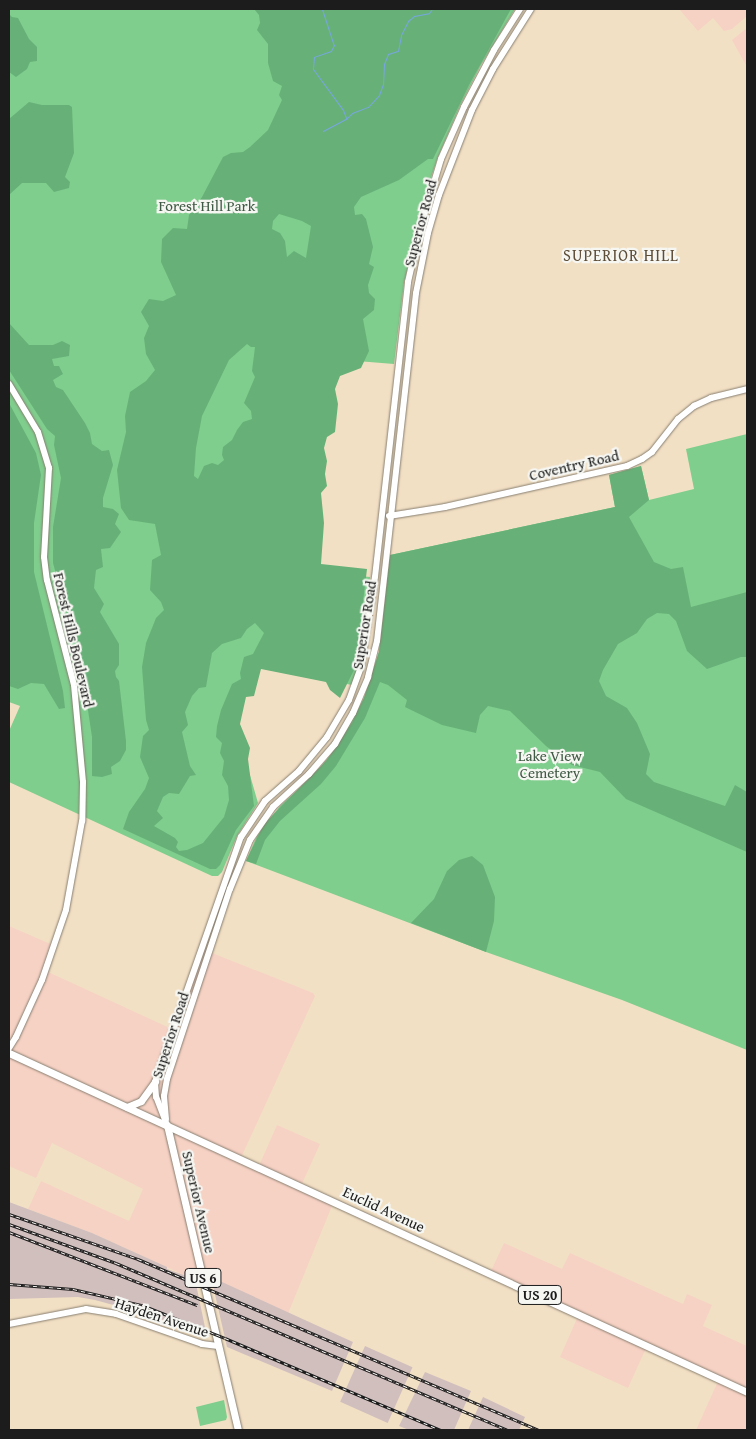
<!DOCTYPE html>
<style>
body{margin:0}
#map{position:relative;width:756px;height:1439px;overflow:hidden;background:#f2e0c4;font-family:"Gentium Book Plus",serif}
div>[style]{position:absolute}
.built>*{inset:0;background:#f6d2c4}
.industrial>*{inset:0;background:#d1bfbe;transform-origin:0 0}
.green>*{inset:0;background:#7fce8d}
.forest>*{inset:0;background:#67b178}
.stream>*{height:1px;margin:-0.5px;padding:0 0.5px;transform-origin:0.5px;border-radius:0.5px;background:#77a6e1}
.roads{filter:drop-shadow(0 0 1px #877e70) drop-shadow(0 0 1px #877e70)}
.secondary>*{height:6px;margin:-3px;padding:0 3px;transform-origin:3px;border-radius:3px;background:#fff}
.primary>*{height:7px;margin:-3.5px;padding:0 3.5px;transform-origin:3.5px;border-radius:3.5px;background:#fff}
.rail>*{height:3px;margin-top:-1.5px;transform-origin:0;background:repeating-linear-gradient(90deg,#f6f6f2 0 4px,#1c1c1c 0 8px);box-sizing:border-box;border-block:1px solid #1c1c1c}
span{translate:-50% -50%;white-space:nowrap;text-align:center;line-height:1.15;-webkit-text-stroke:4.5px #f6f6f2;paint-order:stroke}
.shield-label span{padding:1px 4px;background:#f6f6f2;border:1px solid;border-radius:4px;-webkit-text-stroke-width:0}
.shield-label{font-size:14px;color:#1c1c1c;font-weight:700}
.park-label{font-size:15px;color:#3f5a44}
.street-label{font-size:15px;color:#1c1c1c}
.neighbourhood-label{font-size:16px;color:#5e4d37;letter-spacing:1px}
.frame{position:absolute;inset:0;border:10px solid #1c1c1c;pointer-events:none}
</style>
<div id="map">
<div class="built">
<div style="clip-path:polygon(679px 9px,747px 9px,747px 16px,732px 29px,724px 31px,713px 18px,698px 31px)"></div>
<div style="clip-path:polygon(747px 28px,747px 67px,732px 40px)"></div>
<div style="clip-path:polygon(9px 926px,55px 946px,46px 971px,174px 1030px,202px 949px,313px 993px,315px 996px,240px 1160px,258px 1168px,277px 1125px,320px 1144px,301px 1186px,334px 1201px,285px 1321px,92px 1233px,28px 1209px,41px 1181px,129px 1221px,143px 1189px,52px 1143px,36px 1178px,9px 1166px)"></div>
<div style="clip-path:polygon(504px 1243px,562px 1269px,570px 1253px,683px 1304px,687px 1294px,712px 1305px,703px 1326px,747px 1346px,747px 1430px,696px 1430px,719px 1379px,647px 1346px,628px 1388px,560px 1357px,579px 1314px,490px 1273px)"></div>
</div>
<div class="industrial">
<div style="clip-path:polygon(9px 1202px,92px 1233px,167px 1267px,167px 1269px,195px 1279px,207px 1337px,150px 1315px,95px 1300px,78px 1297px,9px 1299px)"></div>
<div style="clip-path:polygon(211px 1277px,353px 1342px,332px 1391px,227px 1347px)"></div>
<div style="left:365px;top:1346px;width:52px;height:61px;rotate:24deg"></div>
<div style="clip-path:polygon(425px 1372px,471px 1391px,454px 1430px,409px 1430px,399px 1426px)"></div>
<div style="clip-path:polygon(483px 1397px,525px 1417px,519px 1430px,468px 1430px)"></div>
</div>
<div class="green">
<div style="clip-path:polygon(9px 9px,515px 9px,481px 65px,460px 106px,438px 157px,426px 192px,404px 283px,394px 364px,332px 359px,310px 571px,370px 577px,359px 667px,352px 685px,249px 665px,237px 730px,258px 803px,237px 836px,222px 872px,218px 876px,212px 876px,9px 782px,9px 731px,20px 706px,9px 702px)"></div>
<div style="clip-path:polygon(747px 434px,747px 1050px,622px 1000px,486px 952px,246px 861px,257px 836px,280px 806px,316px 773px,339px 744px,364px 698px,379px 652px,390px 555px,615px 507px,609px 475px,641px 466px,649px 500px,694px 489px,686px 449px)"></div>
<div style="clip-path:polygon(224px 1400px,227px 1417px,226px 1420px,200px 1426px,196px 1407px)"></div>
</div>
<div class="forest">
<div style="clip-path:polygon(evenodd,254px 9px,511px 9px,469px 85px,433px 159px,428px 159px,399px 180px,361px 197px,354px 207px,355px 215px,362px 214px,366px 219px,373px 247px,369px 264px,374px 267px,368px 285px,369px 293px,375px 299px,374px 310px,363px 319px,369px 351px,361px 368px,340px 376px,335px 389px,338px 404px,335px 432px,327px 437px,324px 448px,327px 461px,325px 474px,327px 486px,321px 493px,324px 523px,321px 564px,367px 569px,355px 668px,340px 698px,330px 690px,326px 682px,261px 669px,254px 696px,246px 697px,240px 724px,250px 748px,248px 759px,254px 806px,236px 830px,220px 865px,216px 869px,210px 869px,123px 829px,129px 812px,145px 789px,149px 778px,140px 757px,143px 736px,149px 730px,146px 720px,142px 667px,146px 643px,156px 618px,164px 610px,161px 602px,150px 590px,152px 560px,161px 555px,155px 524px,129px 520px,121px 508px,117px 470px,126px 432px,125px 416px,130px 392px,146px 381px,155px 370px,146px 354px,144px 338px,149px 326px,141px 312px,149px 299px,163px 301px,176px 295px,161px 262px,162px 239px,173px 228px,187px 229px,189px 215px,202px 197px,223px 157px,231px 153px,243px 152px,250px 147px,268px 130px,282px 100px,279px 95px,282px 86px,273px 81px,268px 63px,268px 44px,257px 30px,260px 23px,259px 15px,254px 9px,279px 214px,302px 221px,311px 226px,306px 258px,294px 251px,287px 257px,285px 241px,280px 233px,272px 229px,273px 221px,279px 214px,254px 9px,247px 344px,251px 347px,255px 347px,252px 371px,255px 377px,244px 403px,251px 411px,252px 419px,243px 422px,237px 430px,232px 440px,223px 447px,222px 455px,224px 460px,218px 465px,212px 463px,204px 466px,198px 479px,194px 476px,196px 448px,202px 416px,229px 360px,247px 344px,254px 9px,255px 623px,264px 633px,253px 654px,244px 657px,240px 673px,241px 679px,232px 684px,221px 710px,217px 726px,216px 737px,222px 743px,220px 753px,224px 761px,222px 775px,228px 786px,229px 800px,224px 817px,203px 843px,187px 850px,179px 851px,176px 847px,178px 842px,175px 838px,154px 826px,163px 818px,157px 811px,163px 797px,169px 793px,179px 794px,190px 776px,196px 775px,190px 766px,182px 732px,188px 725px,185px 712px,192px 696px,199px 688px,206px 687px,212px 653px,222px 644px,241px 638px,247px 629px,255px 623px)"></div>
<div style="clip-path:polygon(9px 14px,12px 17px,18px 18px,29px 39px,37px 47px,37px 61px,30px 62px,27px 69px,16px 77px,9px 72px)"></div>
<div style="clip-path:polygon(29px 102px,42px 105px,69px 105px,72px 107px,74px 153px,65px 177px,70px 182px,69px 188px,54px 192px,46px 183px,22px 183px,9px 195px,9px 119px)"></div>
<div style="clip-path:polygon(9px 323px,29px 345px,53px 345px,62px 341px,70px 345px,69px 356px,52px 359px,54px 366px,59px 366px,63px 374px,53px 380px,56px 387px,63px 390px,85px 423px,90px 433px,92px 444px,102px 451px,109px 450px,113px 465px,103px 498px,103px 507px,113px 509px,119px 514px,115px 524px,121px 532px,110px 548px,101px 549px,103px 567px,96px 570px,94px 588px,104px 604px,100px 612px,119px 644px,119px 665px,115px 671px,116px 677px,119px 681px,126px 741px,126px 750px,120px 761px,111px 767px,112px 774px,102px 777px,92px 776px,92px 737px,82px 670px,53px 563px,53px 527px,61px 478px,54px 445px,55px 436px,47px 429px,9px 370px)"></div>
<div style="clip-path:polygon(9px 403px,36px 453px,41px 475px,34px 523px,34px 572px,63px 691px,65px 708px,59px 709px,44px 684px,31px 683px,18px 689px,9px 686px)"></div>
<div style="clip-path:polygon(641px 466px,649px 500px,629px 517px,654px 562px,671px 569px,683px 567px,691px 607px,747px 592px,747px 657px,741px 657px,707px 669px,687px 651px,676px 621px,669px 614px,657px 613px,647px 619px,637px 633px,618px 644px,603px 670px,599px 681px,606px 696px,627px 708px,637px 723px,650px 754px,646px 774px,654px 782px,725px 806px,735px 785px,747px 792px,747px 852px,626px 799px,600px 772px,572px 765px,546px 746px,510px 711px,488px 706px,480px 715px,476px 733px,442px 725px,405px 707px,407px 700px,388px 685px,380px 682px,365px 718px,336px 766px,321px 784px,280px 821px,265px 840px,256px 864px,246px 861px,264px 824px,327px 760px,352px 723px,364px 698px,379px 652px,390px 555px,615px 507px,609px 475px)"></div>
<div style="clip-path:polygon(472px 856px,483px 865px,495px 897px,494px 921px,486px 952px,411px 923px,434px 899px,447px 871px,459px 860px)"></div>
</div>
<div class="stream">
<div style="left:322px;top:9px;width:38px;rotate:72deg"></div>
<div style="left:334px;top:45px;width:7px;rotate:117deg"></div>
<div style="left:331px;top:51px;width:18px;rotate:161deg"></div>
<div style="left:314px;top:57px;width:12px;rotate:95deg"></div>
<div style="left:313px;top:69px;width:51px;rotate:53.8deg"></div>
<div style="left:343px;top:110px;width:9px;rotate:69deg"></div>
<div style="left:323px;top:131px;width:26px;rotate:-28deg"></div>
<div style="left:346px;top:119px;width:8px;rotate:-45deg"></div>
<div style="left:352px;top:113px;width:17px;rotate:-21deg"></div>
<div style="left:368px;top:107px;width:16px;rotate:-47deg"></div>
<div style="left:379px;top:95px;width:12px;rotate:-70deg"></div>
<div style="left:383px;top:84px;width:20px;rotate:-87deg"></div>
<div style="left:384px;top:64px;width:11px;rotate:-68deg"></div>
<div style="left:388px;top:54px;width:10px;rotate:-17deg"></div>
<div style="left:398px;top:51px;width:16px;rotate:-79deg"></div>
<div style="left:401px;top:35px;width:16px;rotate:-63deg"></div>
<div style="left:408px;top:21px;width:8px;rotate:-40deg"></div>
<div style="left:414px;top:16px;width:15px;rotate:-11deg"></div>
<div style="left:429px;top:13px;width:5px;rotate:-53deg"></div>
</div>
<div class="roads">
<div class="secondary">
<div style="left:9px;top:384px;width:56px;rotate:58.9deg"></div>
<div style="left:38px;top:432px;width:38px;rotate:73deg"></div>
<div style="left:49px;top:468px;width:89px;rotate:93.2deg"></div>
<div style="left:44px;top:557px;width:23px;rotate:83deg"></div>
<div style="left:47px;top:580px;width:108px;rotate:75.6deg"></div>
<div style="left:74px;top:685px;width:97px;rotate:84.7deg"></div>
<div style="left:83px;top:782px;width:39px;rotate:91deg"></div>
<div style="left:82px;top:821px;width:90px;rotate:100.2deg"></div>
<div style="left:66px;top:910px;width:74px;rotate:108.9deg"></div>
<div style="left:42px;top:980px;width:63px;rotate:114.5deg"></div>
<div style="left:16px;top:1037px;width:13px;rotate:122deg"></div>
<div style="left:389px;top:516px;width:57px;rotate:-9.1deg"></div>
<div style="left:445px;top:507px;width:187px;rotate:-12.7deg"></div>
<div style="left:627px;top:466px;width:17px;rotate:-25deg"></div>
<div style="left:642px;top:459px;width:12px;rotate:-35deg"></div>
<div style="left:652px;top:452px;width:42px;rotate:-51.8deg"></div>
<div style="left:678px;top:419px;width:21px;rotate:-39deg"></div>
<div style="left:694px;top:406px;width:19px;rotate:-25deg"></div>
<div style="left:711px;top:398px;width:37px;rotate:-14deg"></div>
<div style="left:166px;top:1119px;width:23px;rotate:-95deg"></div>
<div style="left:164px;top:1096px;width:17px;rotate:-80deg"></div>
<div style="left:167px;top:1079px;width:200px;rotate:-71.7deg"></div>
<div style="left:230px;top:889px;width:53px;rotate:-67.8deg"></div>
<div style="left:250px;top:840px;width:40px;rotate:-55.1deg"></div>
<div style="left:273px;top:807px;width:49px;rotate:-42.5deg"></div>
<div style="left:309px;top:774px;width:40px;rotate:-49deg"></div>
<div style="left:335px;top:744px;width:36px;rotate:-60deg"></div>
<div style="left:353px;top:713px;width:39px;rotate:-67deg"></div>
<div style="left:368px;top:677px;width:37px;rotate:-76deg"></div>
<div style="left:377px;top:641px;width:350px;rotate:-83.6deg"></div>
<div style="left:416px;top:293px;width:61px;rotate:-78.7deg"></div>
<div style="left:428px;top:233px;width:40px;rotate:-74deg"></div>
<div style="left:439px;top:195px;width:91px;rotate:-68.8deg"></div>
<div style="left:472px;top:110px;width:46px;rotate:-62.9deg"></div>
<div style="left:493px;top:69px;width:71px;rotate:-57.7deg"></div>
<div style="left:167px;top:1125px;width:30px;rotate:-111deg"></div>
<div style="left:156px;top:1097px;width:15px;rotate:-94deg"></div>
<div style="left:155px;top:1082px;width:260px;rotate:-70.7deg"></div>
<div style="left:241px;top:837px;width:43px;rotate:-56.3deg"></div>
<div style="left:265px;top:801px;width:45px;rotate:-41.4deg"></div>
<div style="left:299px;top:771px;width:44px;rotate:-50.5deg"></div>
<div style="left:327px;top:737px;width:43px;rotate:-59.3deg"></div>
<div style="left:349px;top:700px;width:35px;rotate:-70deg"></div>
<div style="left:361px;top:667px;width:91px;rotate:-81.2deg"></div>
<div style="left:375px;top:577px;width:297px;rotate:-83.6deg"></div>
<div style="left:408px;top:282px;width:54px;rotate:-77.2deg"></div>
<div style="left:420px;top:229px;width:73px;rotate:-73.3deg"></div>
<div style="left:441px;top:159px;width:57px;rotate:-66.1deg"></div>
<div style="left:464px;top:107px;width:64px;rotate:-62.2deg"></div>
<div style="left:494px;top:50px;width:49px;rotate:-57.6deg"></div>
<div style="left:9px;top:1324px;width:78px;rotate:-11deg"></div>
<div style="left:86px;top:1309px;width:30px;rotate:9deg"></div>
<div style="left:116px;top:1314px;width:91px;rotate:19.2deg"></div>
<div style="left:202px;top:1344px;width:16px;rotate:7deg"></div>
</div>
<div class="primary">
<div style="left:9px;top:1053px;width:812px;rotate:24.67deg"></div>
<div style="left:127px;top:1107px;width:15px;rotate:-23deg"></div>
<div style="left:141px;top:1101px;width:24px;rotate:-54deg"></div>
<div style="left:167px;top:1125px;width:313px;rotate:76.9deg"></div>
</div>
</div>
<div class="rail">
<div style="left:9px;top:1214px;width:137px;rotate:19.2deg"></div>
<div style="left:138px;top:1259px;width:435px;rotate:23.1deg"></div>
<div style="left:9px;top:1224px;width:114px;rotate:20deg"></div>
<div style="left:116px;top:1263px;width:425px;rotate:23.1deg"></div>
<div style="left:9px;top:1232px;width:202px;rotate:21.2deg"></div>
<div style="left:9px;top:1284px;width:64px;rotate:4.5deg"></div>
<div style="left:73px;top:1289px;width:71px;rotate:13.1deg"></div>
<div style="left:142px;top:1305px;width:89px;rotate:21.7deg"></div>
<div style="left:225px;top:1338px;width:235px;rotate:23.1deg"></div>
</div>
<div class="shield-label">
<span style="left:203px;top:1278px">US 6</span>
<span style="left:540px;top:1295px">US 20</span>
</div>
<div class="park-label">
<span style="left:207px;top:206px">Forest Hill Park</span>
<span style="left:550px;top:764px">Lake View<br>Cemetery</span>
</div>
<div class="street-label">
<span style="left:420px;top:223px;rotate:-75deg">Superior Road</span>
<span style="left:574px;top:465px;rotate:-13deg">Coventry Road</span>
<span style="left:364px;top:625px;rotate:-81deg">Superior Road</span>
<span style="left:74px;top:640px;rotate:77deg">Forest Hills Boulevard</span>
<span style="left:170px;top:1035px;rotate:-72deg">Superior Road</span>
<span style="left:199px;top:1202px;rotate:77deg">Superior Avenue</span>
<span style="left:384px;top:1209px;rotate:25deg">Euclid Avenue</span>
<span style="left:162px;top:1317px;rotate:18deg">Hayden Avenue</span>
</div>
<div class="neighbourhood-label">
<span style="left:621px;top:255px">SUPERIOR HILL</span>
</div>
<div class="frame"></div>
</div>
